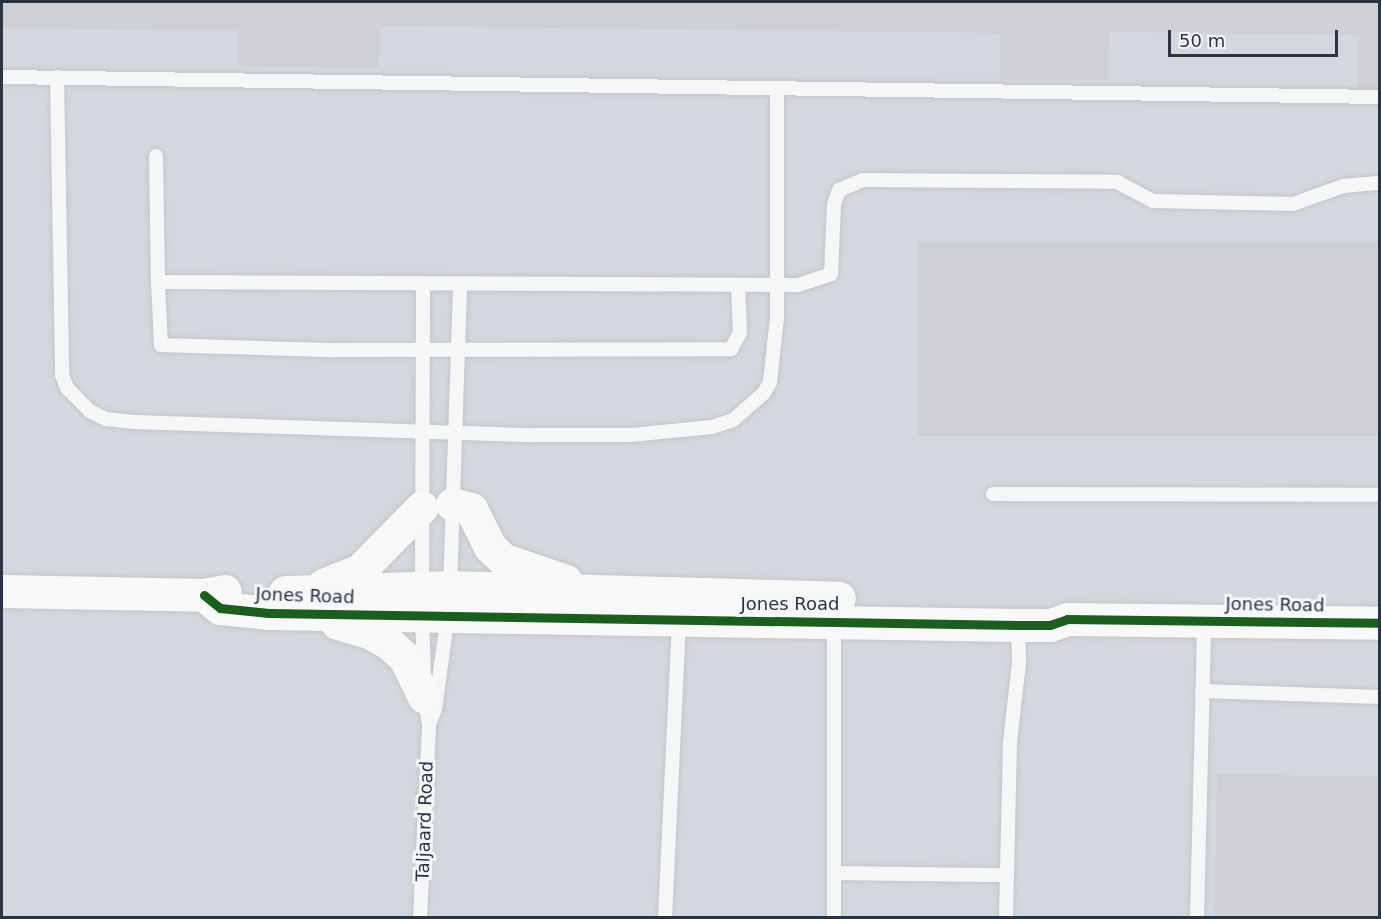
<!DOCTYPE html>
<style>
body{margin:0}
#map{position:relative;width:1381px;height:919px;overflow:hidden;background:#e6e8ea;font-family:"DejaVu Sans",sans-serif}
div>[style]{position:absolute}
.built>*{inset:0;background:#d4d7dd;transform-origin:0 0}
.building>*{inset:0;background:#ced0d3;transform-origin:0 0}
.roads{filter:drop-shadow(0 0 2px #c4c6c8) drop-shadow(0 0 2px #c4c6c8)}
.lane>*{height:14px;margin:-7px;padding:0 7px;transform-origin:7px;border-radius:7px;background:#f5f6f7}
.secondary>*{height:33px;margin:-16.5px;padding:0 16.5px;transform-origin:16.5px;border-radius:16.5px;background:#f8f8f8}
.cycleway>*{height:9px;margin:-4.5px;padding:0 4.5px;transform-origin:4.5px;border-radius:4.5px;background:#1b5e20}
span{translate:-50% -50%;white-space:nowrap;text-align:center;line-height:1.15;-webkit-text-stroke:6px #f4f6f9;paint-order:stroke}
.street-label{font-size:18px;color:#2b3445}
.frame{position:absolute;inset:0;border:3px solid #2b3445;pointer-events:none}
.scale{position:absolute;left:1168px;top:30px;width:170px;height:27px;box-sizing:border-box;border:3px solid #2b3445;border-top:0;padding-left:8px;font-size:18px;line-height:21px;white-space:nowrap;color:#2b3445;-webkit-text-stroke:4px #f4f6f9;paint-order:stroke}
</style>
<div id="map">
<div class="built">
<div style="left:2px;top:2px;width:1377px;height:915px"></div>
</div>
<div class="building">
<div style="clip-path:polygon(2px 2px,1380px 2px,1380px 93px,1358px 92px,1359px 35px,1109px 32px,1108px 80px,1000px 79px,1000px 33px,380px 26px,379px 68px,239px 67px,239px 31px,2px 28px)"></div>
<div style="left:1380px;top:242px;width:194px;height:462px;rotate:90deg"></div>
<div style="left:1217px;top:774px;width:163px;height:144px;rotate:1deg"></div>
</div>
<div class="roads">
<div class="lane">
<div style="left:2px;top:77px;width:1378px;rotate:0.83deg"></div>
<div style="left:57px;top:77px;width:298px;rotate:89deg"></div>
<div style="left:62px;top:375px;width:14px;rotate:69deg"></div>
<div style="left:67px;top:388px;width:33px;rotate:45deg"></div>
<div style="left:90px;top:411px;width:18px;rotate:27deg"></div>
<div style="left:106px;top:419px;width:28px;rotate:6deg"></div>
<div style="left:134px;top:422px;width:398px;rotate:1.9deg"></div>
<div style="left:532px;top:435px;width:98px"></div>
<div style="left:630px;top:435px;width:82px;rotate:-5.6deg"></div>
<div style="left:712px;top:427px;width:22px;rotate:-18deg"></div>
<div style="left:733px;top:420px;width:41px;rotate:-41.1deg"></div>
<div style="left:764px;top:393px;width:13px;rotate:-61deg"></div>
<div style="left:770px;top:382px;width:64px;rotate:-83.8deg"></div>
<div style="left:777px;top:318px;width:229px;rotate:-90deg"></div>
<div style="left:156px;top:156px;width:126px;rotate:89.1deg"></div>
<div style="left:158px;top:282px;width:640px;rotate:0.27deg"></div>
<div style="left:798px;top:285px;width:35px;rotate:-18deg"></div>
<div style="left:831px;top:274px;width:70px;rotate:-87.5deg"></div>
<div style="left:834px;top:204px;width:15px;rotate:-70deg"></div>
<div style="left:839px;top:190px;width:25px;rotate:-23deg"></div>
<div style="left:862px;top:180px;width:255px;rotate:0.4deg"></div>
<div style="left:1117px;top:182px;width:41px;rotate:27.8deg"></div>
<div style="left:1153px;top:201px;width:140px;rotate:1.2deg"></div>
<div style="left:1293px;top:204px;width:53px;rotate:-19.8deg"></div>
<div style="left:1343px;top:186px;width:37px;rotate:-5deg"></div>
<div style="left:158px;top:282px;width:63px;rotate:87.3deg"></div>
<div style="left:161px;top:345px;width:173px;rotate:1.7deg"></div>
<div style="left:334px;top:350px;width:397px;rotate:-0.1deg"></div>
<div style="left:731px;top:349px;width:18px;rotate:-61deg"></div>
<div style="left:740px;top:333px;width:47px;rotate:-92.4deg"></div>
<div style="left:993px;top:494px;width:387px;rotate:0.1deg"></div>
<div style="left:422px;top:588px;width:304px;rotate:-89.8deg"></div>
<div style="left:450px;top:589px;width:303px;rotate:-88.1deg"></div>
<div style="left:422px;top:616px;width:59px;rotate:88.1deg"></div>
<div style="left:834px;top:621px;width:297px;rotate:90deg"></div>
<div style="left:1202px;top:691px;width:178px;rotate:1.9deg"></div>
<div style="left:429px;top:724px;width:16px;rotate:-68deg"></div>
<div style="left:435px;top:709px;width:96px;rotate:-82.2deg"></div>
<div style="left:834px;top:873px;width:173px;rotate:0.7deg"></div>
<div style="left:420px;top:918px;width:194px;rotate:-87.3deg"></div>
<div style="left:429px;top:724px;width:27px;rotate:-100deg"></div>
<div style="left:665px;top:918px;width:298px;rotate:-87.3deg"></div>
<div style="left:1006px;top:918px;width:176px;rotate:-88.7deg"></div>
<div style="left:1010px;top:742px;width:80px;rotate:-83.5deg"></div>
<div style="left:1019px;top:663px;width:40px;rotate:-91.4deg"></div>
<div style="left:1197px;top:918px;width:297px;rotate:-88.6deg"></div>
</div>
<div class="secondary">
<div style="left:452px;top:504px;width:20px;rotate:15deg"></div>
<div style="left:471px;top:509px;width:42px;rotate:63.4deg"></div>
<div style="left:490px;top:547px;width:19px;rotate:43deg"></div>
<div style="left:504px;top:560px;width:65px;rotate:18.7deg"></div>
<div style="left:323px;top:585px;width:40px;rotate:-22deg"></div>
<div style="left:360px;top:570px;width:88px;rotate:-45.5deg"></div>
<div style="left:2px;top:591px;width:202px;rotate:1.1deg"></div>
<div style="left:204px;top:595px;width:21px;rotate:-11deg"></div>
<div style="left:285px;top:592px;width:165px;rotate:-1.7deg"></div>
<div style="left:450px;top:587px;width:389px;rotate:1.6deg"></div>
<div style="left:204px;top:595px;width:21px;rotate:39deg"></div>
<div style="left:220px;top:608px;width:49px;rotate:5.8deg"></div>
<div style="left:269px;top:613px;width:749px;rotate:0.92deg"></div>
<div style="left:1018px;top:625px;width:32px"></div>
<div style="left:1050px;top:625px;width:18px;rotate:-19deg"></div>
<div style="left:1067px;top:619px;width:313px;rotate:0.7deg"></div>
<div style="left:337px;top:623px;width:33px;rotate:16deg"></div>
<div style="left:369px;top:632px;width:24px;rotate:30deg"></div>
<div style="left:390px;top:644px;width:21px;rotate:43deg"></div>
<div style="left:405px;top:658px;width:43px;rotate:64deg"></div>
</div>
</div>
<div class="cycleway">
<div style="left:204px;top:595px;width:21px;rotate:39deg"></div>
<div style="left:220px;top:608px;width:49px;rotate:5.8deg"></div>
<div style="left:269px;top:613px;width:749px;rotate:0.92deg"></div>
<div style="left:1018px;top:625px;width:32px"></div>
<div style="left:1050px;top:625px;width:18px;rotate:-19deg"></div>
<div style="left:1067px;top:619px;width:313px;rotate:0.7deg"></div>
</div>
<div class="street-label">
<span style="left:305px;top:596px;rotate:2deg">Jones Road</span>
<span style="left:790px;top:604px">Jones Road</span>
<span style="left:1275px;top:605px;rotate:1deg">Jones Road</span>
<span style="left:425px;top:821px;rotate:-88deg">Taljaard Road</span>
</div>
<div class="frame"></div>
<div class="scale">50 m</div>
</div>
